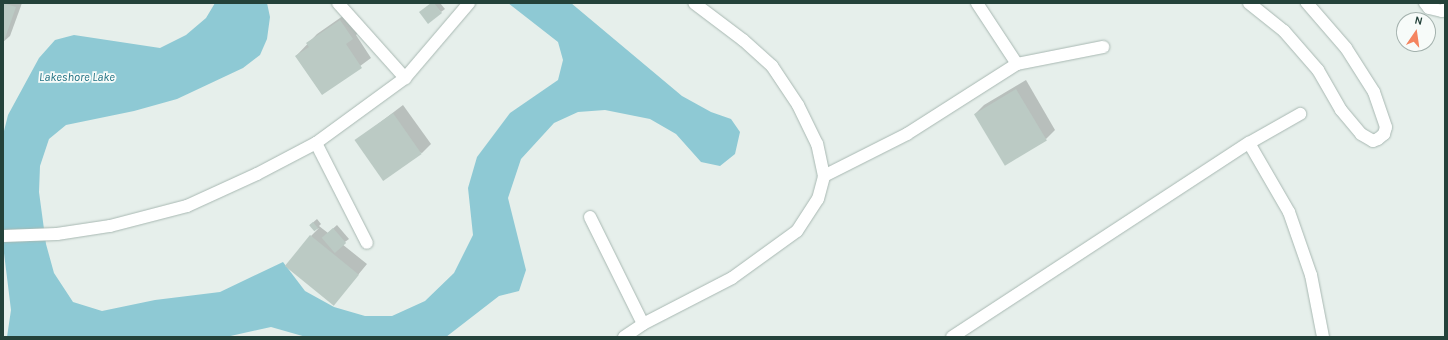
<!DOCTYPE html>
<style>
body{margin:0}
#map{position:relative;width:1448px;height:340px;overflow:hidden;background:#e6efeb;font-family:Karla,sans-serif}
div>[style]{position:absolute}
.water>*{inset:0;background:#8ec9d4}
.shadow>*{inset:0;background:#0003}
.building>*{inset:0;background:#bbcac4;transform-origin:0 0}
.roads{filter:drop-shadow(0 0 1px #a8b8b2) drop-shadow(0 0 1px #a8b8b2)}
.minor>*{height:12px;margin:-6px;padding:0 6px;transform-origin:6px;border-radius:6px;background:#fff}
.tertiary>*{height:12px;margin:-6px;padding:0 6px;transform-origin:6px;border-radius:6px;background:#fff}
span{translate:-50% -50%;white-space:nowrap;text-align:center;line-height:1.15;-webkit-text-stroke:3.5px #f7fbf9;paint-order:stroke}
.water-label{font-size:12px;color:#1c6f80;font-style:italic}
.frame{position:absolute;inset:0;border:4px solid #24423a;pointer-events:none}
.north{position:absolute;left:1396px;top:12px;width:40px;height:40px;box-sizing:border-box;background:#f7fbf9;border:1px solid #a3b1ad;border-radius:50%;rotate:13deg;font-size:11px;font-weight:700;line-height:16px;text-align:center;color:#24423a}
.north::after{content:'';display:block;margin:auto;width:14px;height:18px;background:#f4845f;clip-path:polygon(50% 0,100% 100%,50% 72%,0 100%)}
</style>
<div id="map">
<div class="water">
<div style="clip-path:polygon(215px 3px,267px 3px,270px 17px,267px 39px,260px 55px,243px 68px,177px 99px,134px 111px,66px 125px,49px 139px,40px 166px,39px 192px,46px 244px,54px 273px,73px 302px,102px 311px,155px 300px,220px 292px,283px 262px,305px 291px,334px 307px,365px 316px,392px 316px,425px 301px,454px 273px,473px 235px,468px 188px,477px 157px,510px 113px,558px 80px,563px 60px,558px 42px,508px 3px,571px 3px,682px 96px,711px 112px,731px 119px,740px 132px,735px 154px,720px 166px,701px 162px,676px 134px,650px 119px,605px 110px,578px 112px,554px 123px,521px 159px,508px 198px,526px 270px,519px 291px,499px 296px,446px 337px,306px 337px,271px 327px,226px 337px,7px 337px,11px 310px,3px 245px,3px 135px,8px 115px,39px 58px,55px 40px,74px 35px,160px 48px,186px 35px,206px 18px)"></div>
</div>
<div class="shadow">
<div style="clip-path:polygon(3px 3px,22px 3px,10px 36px,3px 42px)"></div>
<div style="clip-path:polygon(432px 3px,440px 3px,445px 9px,441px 12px)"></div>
<div style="clip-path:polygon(350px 11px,362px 29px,356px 35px,371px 58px,322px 94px,296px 56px,317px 34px)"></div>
<div style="clip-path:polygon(1026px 80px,1055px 130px,1046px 139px,975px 114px,984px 105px)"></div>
<div style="clip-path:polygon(403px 105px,431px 144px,422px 153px,357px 140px)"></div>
<div style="clip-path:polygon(317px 219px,321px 224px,319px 226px,328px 233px,337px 225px,349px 239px,342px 244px,367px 264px,334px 304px,311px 236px,319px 228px,314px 230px,310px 225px)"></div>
</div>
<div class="building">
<div style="clip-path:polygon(3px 3px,16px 7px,3px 44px)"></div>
<div style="clip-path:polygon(431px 3px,434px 3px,442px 13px,428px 24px,419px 12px)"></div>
<div style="clip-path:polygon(340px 20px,353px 39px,346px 44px,362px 68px,322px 95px,295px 56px,309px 47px,306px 43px)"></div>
<div style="left:1016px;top:89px;width:60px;height:49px;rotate:59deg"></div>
<div style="left:393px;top:113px;width:50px;height:47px;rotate:55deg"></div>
<div style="left:313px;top:222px;width:8px;height:5px;rotate:50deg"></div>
<div style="left:333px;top:228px;width:20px;height:15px;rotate:49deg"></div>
<div style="left:310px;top:235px;width:63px;height:40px;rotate:39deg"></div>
</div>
<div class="roads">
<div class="minor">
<div style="left:338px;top:3px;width:101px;rotate:48.2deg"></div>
<div style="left:1425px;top:3px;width:6px;rotate:51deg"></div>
<div style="left:1429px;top:8px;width:13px;rotate:13deg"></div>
<div style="left:1442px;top:11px;width:4px;rotate:-34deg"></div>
<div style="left:1017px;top:64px;width:88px;rotate:-11.2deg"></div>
<div style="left:316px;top:143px;width:112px;rotate:63deg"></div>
<div style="left:1249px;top:143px;width:80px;rotate:59.9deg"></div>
<div style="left:1289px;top:212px;width:67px;rotate:70.8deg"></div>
<div style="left:1311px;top:275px;width:63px;rotate:79deg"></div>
<div style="left:824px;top:176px;width:93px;rotate:-26.8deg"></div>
<div style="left:907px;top:134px;width:130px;rotate:-32.5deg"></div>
<div style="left:1017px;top:64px;width:73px;rotate:-123.3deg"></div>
<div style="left:590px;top:217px;width:119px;rotate:63.6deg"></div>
<div style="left:3px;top:236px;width:54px;rotate:-2.1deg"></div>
<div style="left:57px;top:234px;width:54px;rotate:-8.6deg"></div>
<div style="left:110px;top:226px;width:80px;rotate:-14.6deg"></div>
<div style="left:187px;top:206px;width:77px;rotate:-24.6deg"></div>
<div style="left:257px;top:174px;width:67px;rotate:-27.7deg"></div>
<div style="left:316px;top:143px;width:110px;rotate:-36.1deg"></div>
<div style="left:405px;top:78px;width:99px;rotate:-49.5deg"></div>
<div style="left:624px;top:337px;width:23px;rotate:-34deg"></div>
<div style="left:643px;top:324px;width:100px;rotate:-27.3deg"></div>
<div style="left:732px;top:278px;width:80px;rotate:-35.9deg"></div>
<div style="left:797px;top:231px;width:38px;rotate:-57deg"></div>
<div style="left:818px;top:199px;width:24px;rotate:-75deg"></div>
<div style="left:824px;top:176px;width:33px;rotate:-102deg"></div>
<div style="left:817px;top:144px;width:43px;rotate:-116deg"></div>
<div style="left:798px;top:105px;width:47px;rotate:-123.7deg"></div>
<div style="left:772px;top:66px;width:39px;rotate:-138deg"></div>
<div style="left:743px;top:40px;width:61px;rotate:-142.9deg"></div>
<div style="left:952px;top:337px;width:355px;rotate:-33.2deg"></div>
<div style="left:1249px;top:143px;width:59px;rotate:-29.6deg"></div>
</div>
<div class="tertiary">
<div style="left:1249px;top:3px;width:45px;rotate:38.7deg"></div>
<div style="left:1284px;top:31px;width:52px;rotate:48.9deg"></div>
<div style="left:1318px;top:70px;width:46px;rotate:60.1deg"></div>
<div style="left:1341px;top:110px;width:31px;rotate:50deg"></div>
<div style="left:1361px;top:134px;width:14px;rotate:30deg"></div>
<div style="left:1373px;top:141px;width:5px;rotate:-22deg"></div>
<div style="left:1378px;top:139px;width:8px;rotate:-40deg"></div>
<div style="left:1384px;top:134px;width:7px;rotate:-74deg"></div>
<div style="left:1386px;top:127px;width:37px;rotate:-109deg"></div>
<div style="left:1374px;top:92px;width:52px;rotate:-122.5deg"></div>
<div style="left:1346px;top:48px;width:60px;rotate:-130.9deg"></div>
</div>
</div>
<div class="water-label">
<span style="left:77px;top:78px">Lakeshore Lake</span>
</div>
<div class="frame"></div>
<div class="north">N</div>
</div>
